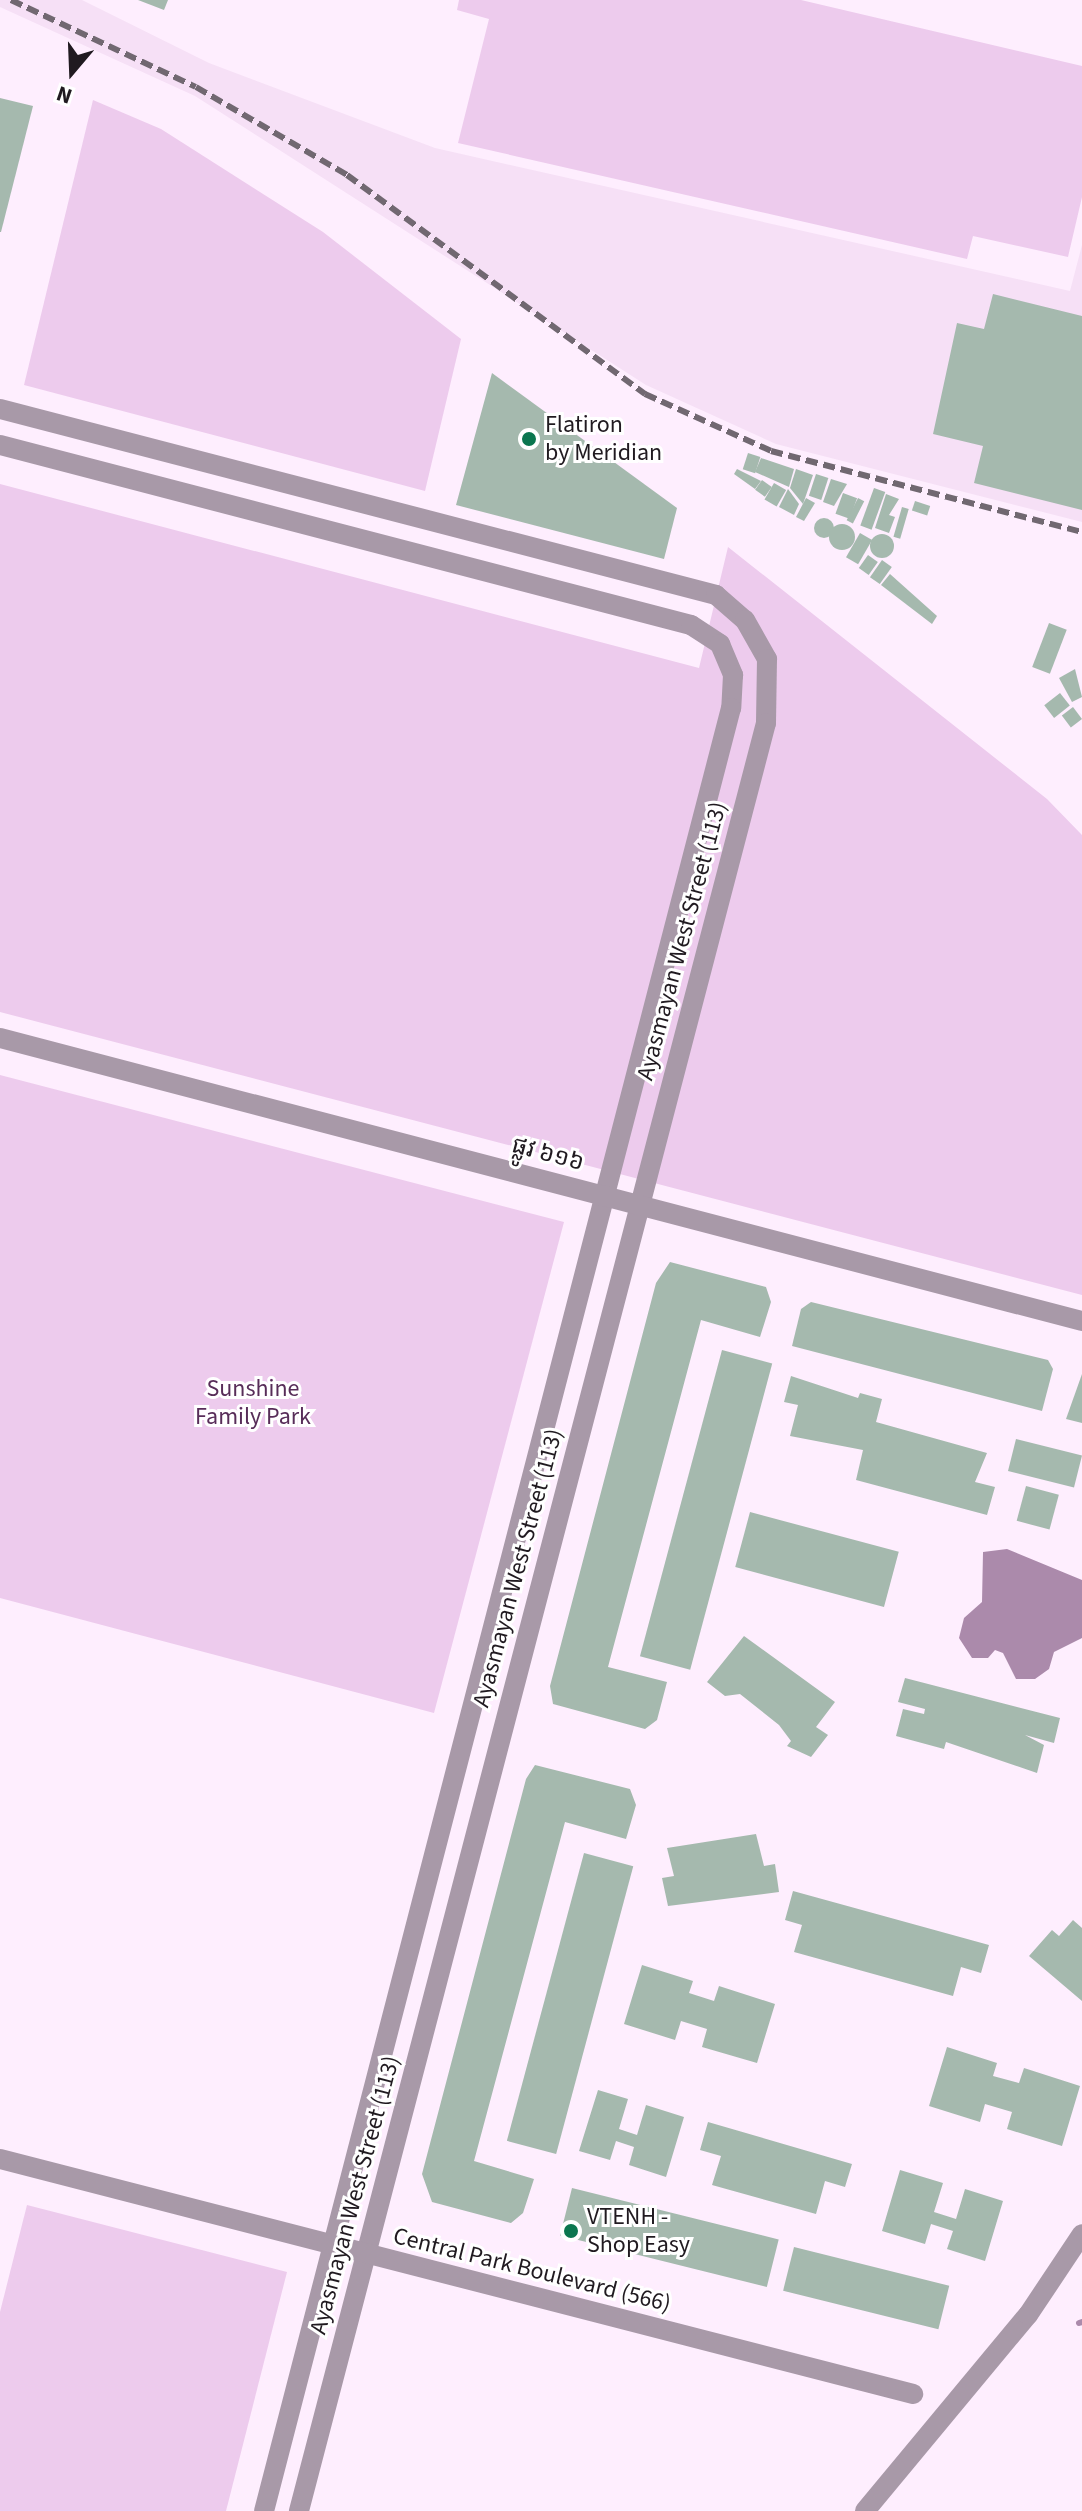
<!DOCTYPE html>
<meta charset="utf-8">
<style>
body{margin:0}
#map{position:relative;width:1082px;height:2511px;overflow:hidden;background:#feeefe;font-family:"Source Sans 3","Noto Sans Khmer",sans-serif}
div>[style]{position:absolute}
.built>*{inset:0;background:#f6e0f6}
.green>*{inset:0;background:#edcbed}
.water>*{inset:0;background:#ab8aab}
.stream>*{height:6px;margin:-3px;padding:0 3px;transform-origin:3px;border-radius:3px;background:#ab8aab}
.building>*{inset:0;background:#a5b9ae;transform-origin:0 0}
.round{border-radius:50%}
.minor>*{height:20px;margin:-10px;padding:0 10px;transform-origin:10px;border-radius:10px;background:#a899a8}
.rail>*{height:6px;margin-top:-3px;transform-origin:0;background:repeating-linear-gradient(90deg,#716871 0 12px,transparent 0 18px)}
.dots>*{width:22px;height:22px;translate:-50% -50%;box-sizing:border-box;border:4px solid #fff;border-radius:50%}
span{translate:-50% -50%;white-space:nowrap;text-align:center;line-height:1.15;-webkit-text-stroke:6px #fff;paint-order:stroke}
.poi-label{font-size:24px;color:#201a20}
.left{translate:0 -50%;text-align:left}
.street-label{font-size:24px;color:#201a20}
.park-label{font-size:24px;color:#582d59}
.north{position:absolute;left:32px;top:32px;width:80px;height:80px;-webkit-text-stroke:6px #fff;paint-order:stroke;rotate:199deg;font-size:22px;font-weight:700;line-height:32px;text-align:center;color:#201a20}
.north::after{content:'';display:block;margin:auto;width:28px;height:36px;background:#201a20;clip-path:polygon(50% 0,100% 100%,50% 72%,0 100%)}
</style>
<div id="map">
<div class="built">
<div style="clip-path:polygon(0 0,82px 0,209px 63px,435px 148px,1070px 291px,1082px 245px,1082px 522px,776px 444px,646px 385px,195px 96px,0 7px)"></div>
</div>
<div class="green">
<div style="clip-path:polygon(459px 0,801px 0,1082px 66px,1082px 197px,1068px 257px,973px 236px,967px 259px,458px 143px,489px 19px,457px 10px)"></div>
<div style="clip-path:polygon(93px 100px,161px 129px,323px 232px,461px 339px,425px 491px,24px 385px)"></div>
<div style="clip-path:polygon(0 484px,699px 668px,728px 547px,1047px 799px,1082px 835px,1082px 1295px,0 1012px)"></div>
<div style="clip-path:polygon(0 1075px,564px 1222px,434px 1713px,0 1598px)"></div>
<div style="clip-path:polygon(27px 2205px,287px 2272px,226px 2511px,0 2511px,0 2312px)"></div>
</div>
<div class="water">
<div style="clip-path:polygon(1007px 1549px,1082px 1580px,1082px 1638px,1054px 1652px,1049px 1669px,1035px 1679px,1016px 1679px,1003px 1653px,995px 1650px,988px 1658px,972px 1658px,959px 1638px,964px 1618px,982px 1602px,983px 1552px)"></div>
</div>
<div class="stream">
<div style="left:1079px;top:2323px;width:3px;rotate:-18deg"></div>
</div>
<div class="building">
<div style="clip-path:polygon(138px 0,168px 0,164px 10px)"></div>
<div style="clip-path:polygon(0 98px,33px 106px,1px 232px,0 232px)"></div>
<div style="clip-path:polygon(993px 294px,1082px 316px,1082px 510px,974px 483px,983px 446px,933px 434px,957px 323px,984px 329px)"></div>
<div style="clip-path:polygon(492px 373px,677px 508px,664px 559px,456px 505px)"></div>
<div style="left:748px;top:453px;width:13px;height:17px;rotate:18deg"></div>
<div style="clip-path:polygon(761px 458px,794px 469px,789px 487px,755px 472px)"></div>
<div style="clip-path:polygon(737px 469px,761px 481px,755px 489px,734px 474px)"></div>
<div style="clip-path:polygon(796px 469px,813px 475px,803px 504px,790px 488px)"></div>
<div style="left:816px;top:474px;width:13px;height:23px;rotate:18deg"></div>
<div style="clip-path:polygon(831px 479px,847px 484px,834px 506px,823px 502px)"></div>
<div style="left:762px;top:480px;width:12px;height:12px;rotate:35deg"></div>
<div style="left:774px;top:483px;width:14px;height:19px;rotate:30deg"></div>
<div style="left:874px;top:488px;width:12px;height:40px;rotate:20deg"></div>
<div style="clip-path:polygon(788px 489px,799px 504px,794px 515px,779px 507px)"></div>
<div style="left:843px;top:493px;width:15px;height:22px;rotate:20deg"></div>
<div style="clip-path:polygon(886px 494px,899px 499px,889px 515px,895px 517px,889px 533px,875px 528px)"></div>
<div style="clip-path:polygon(806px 498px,815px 503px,804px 521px,796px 517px)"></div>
<div style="left:858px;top:498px;width:7px;height:25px;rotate:27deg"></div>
<div style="left:915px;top:501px;width:16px;height:10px;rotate:18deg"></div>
<div style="left:902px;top:507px;width:7px;height:31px;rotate:16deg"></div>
<div class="round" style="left:814px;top:518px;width:20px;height:20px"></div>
<div class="round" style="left:829px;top:524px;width:26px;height:26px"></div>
<div style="left:860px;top:533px;width:14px;height:28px;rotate:30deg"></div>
<div class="round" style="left:870px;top:534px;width:24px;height:24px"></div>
<div style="left:868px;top:555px;width:12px;height:16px;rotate:35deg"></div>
<div style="left:882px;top:560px;width:12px;height:21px;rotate:35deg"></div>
<div style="clip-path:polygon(890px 574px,937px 616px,932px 624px,881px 585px)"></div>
<div style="left:1049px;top:623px;width:19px;height:47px;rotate:21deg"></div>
<div style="clip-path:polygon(1075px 669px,1082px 697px,1072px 702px,1059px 678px)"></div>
<div style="left:1060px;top:693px;width:16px;height:20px;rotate:52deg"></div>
<div style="left:1073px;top:707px;width:15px;height:14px;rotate:53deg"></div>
<div style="clip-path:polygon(670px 1262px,766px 1287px,771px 1302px,760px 1337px,701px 1320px,608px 1667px,667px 1682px,657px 1720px,645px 1729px,553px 1704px,550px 1686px,656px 1283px)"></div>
<div style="clip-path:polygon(811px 1302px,1048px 1360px,1053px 1369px,1042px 1411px,792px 1346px,801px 1309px)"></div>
<div style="left:722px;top:1350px;width:52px;height:317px;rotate:15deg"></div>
<div style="clip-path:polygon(1082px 1374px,1082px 1423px,1066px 1419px)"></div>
<div style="clip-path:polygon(791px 1376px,858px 1398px,860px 1393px,882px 1399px,876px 1422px,987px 1453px,975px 1482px,995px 1487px,987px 1515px,856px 1480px,863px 1450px,790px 1436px,798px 1405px,784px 1402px)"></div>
<div style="left:1016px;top:1439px;width:68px;height:33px;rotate:14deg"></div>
<div style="left:1026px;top:1486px;width:34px;height:36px;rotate:15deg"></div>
<div style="left:750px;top:1512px;width:154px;height:57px;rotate:15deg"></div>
<div style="clip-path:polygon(744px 1636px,835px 1702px,816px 1727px,828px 1735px,811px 1757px,787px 1746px,791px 1741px,779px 1725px,740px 1694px,725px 1696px,707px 1682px)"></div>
<div style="clip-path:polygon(905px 1678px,1060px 1718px,1054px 1743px,1025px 1735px,1044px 1745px,1037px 1773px,946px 1742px,944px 1749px,896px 1736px,903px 1709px,924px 1714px,925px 1709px,898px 1702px)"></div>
<div style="clip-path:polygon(535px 1765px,630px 1789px,636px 1805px,626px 1839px,565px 1822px,474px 2161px,534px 2179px,523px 2213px,511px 2223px,432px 2202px,422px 2174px,526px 1779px)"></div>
<div style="clip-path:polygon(756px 1834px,764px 1866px,775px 1864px,779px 1892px,668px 1906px,662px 1878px,674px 1876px,667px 1848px)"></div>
<div style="left:584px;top:1853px;width:51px;height:298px;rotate:15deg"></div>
<div style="clip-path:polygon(793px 1891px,989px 1945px,981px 1973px,961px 1967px,953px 1996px,794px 1952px,802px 1925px,785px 1920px)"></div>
<div style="clip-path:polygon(1073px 1920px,1082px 1928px,1082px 2001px,1029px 1956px,1052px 1930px,1059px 1936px)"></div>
<div style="clip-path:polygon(642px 1965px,693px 1981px,689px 1993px,714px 2001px,719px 1986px,775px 2004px,757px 2063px,702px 2047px,707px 2029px,681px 2021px,675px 2040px,624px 2024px)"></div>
<div style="clip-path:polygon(947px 2047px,997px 2063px,993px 2076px,1019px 2083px,1024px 2068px,1080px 2086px,1062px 2146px,1007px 2129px,1012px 2112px,985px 2104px,980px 2122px,929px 2106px)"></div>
<div style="clip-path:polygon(598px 2090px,628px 2099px,619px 2129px,637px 2135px,646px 2105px,684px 2117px,666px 2177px,629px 2165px,634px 2147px,616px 2141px,610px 2160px,579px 2151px)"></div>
<div style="clip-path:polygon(708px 2122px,852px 2164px,845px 2187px,825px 2181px,816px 2214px,712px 2185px,721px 2156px,700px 2150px)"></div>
<div style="clip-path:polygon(900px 2170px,943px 2183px,934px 2212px,956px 2219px,965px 2189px,1003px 2201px,985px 2261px,947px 2249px,953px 2231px,931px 2224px,925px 2244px,882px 2231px)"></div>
<div style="left:572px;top:2188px;width:213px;height:49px;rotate:14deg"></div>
<div style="left:794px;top:2247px;width:160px;height:45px;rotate:14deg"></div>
</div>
<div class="minor">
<div style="left:0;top:409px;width:740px;rotate:14.56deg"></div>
<div style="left:716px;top:595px;width:38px;rotate:41deg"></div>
<div style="left:745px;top:620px;width:45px;rotate:60.6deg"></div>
<div style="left:767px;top:659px;width:64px;rotate:90.9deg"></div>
<div style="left:766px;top:723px;width:1848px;rotate:104.64deg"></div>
<div style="left:0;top:445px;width:714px;rotate:14.6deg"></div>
<div style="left:691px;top:625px;width:35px;rotate:33deg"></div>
<div style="left:720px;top:644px;width:34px;rotate:67deg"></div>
<div style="left:733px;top:675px;width:33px;rotate:93deg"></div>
<div style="left:731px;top:708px;width:1862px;rotate:104.52deg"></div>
<div style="left:0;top:1038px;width:1118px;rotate:14.66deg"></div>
<div style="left:0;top:2159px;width:943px;rotate:14.43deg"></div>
<div style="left:865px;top:2511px;width:255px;rotate:-50.3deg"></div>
<div style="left:1028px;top:2315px;width:97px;rotate:-56.3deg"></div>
</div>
<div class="rail">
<div style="left:11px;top:0;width:204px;rotate:25.2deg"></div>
<div style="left:196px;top:87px;width:175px;rotate:30.2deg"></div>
<div style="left:347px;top:175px;width:370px;rotate:36.3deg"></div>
<div style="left:645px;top:394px;width:138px;rotate:24.3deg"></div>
<div style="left:771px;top:451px;width:321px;rotate:14.6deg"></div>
</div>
<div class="dots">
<div style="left:529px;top:439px;background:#0b764f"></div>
<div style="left:571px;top:2231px;background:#0b764f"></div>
</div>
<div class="poi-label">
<span class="left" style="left:545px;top:439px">Flatiron<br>by Meridian</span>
<span class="left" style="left:587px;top:2231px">VTENH -<br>Shop Easy</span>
</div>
<div class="street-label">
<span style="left:682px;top:941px;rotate:-75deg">Ayasmayan West Street (113)</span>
<span style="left:548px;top:1154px;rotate:15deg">ផ្លូវ ៦១៦</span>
<span style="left:518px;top:1568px;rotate:-75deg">Ayasmayan West Street (113)</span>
<span style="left:355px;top:2195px;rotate:-75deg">Ayasmayan West Street (113)</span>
<span style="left:532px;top:2270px;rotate:14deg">Central Park Boulevard (566)</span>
</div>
<div class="park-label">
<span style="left:253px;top:1403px">Sunshine<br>Family Park</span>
</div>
<div class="north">N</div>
</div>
